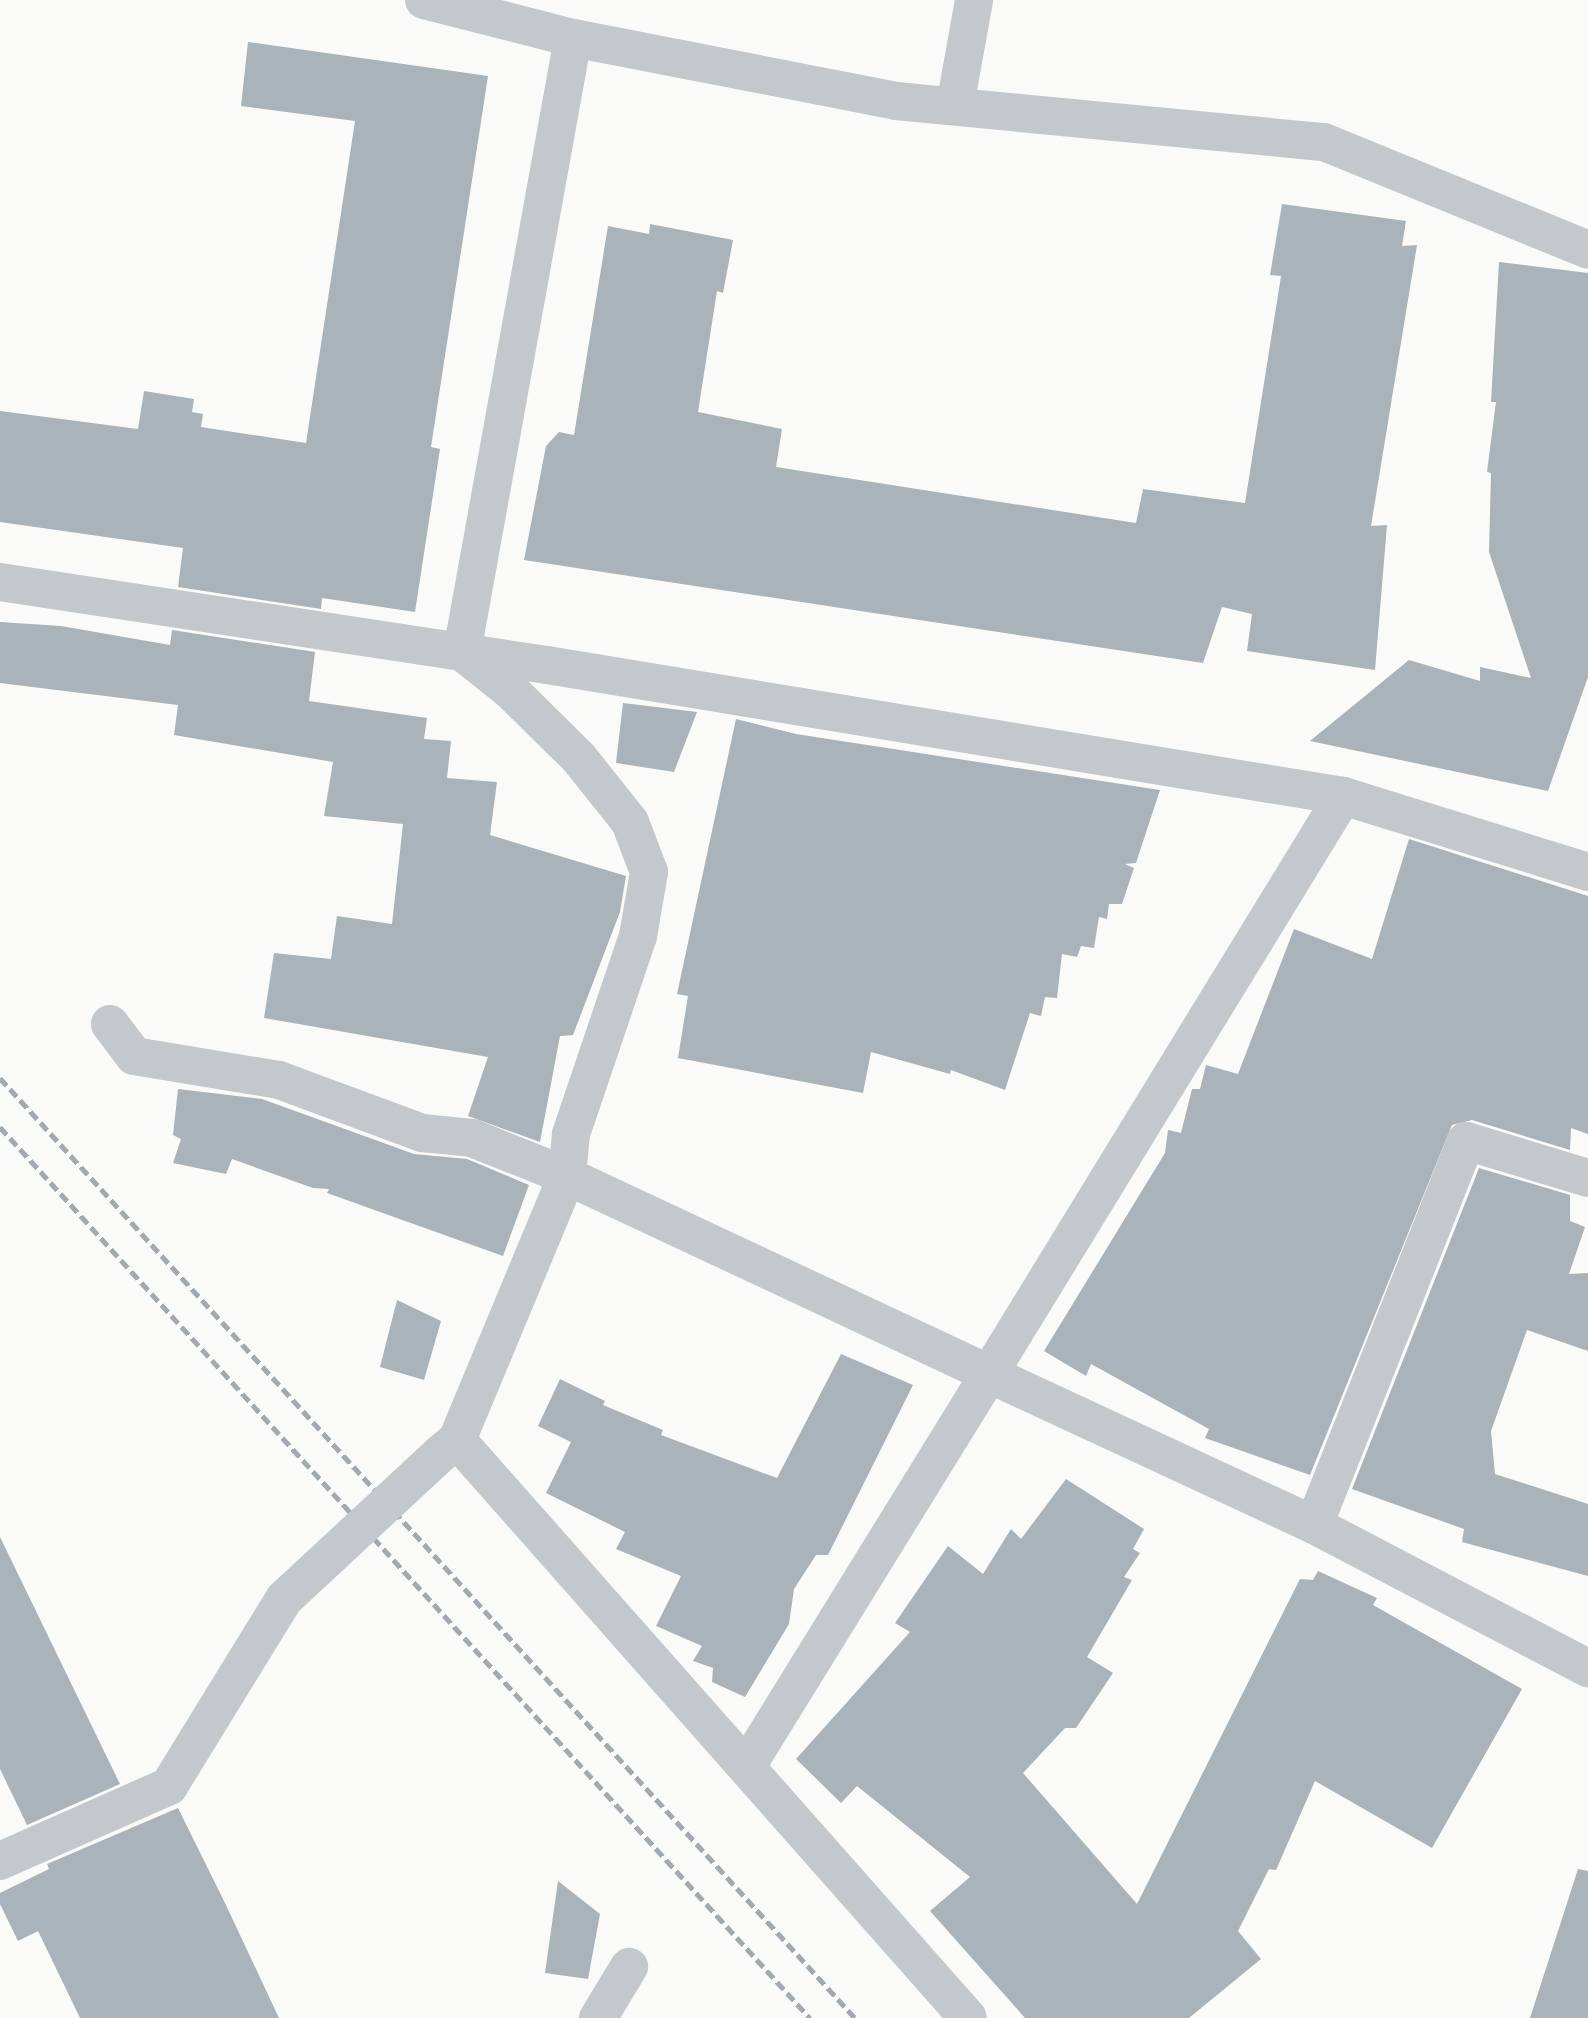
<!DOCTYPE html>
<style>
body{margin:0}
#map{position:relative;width:1588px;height:2018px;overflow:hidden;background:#fafaf8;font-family:"Sofia Sans Condensed",sans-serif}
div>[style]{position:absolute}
.building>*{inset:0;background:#aab3b9}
.minor>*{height:38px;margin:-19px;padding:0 19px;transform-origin:19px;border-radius:19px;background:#c3c8cc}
.rail>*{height:5px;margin-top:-2.5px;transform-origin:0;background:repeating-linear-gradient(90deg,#a2aab0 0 10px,transparent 0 15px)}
.minor-bridge>*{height:38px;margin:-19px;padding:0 19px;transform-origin:19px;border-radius:19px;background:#c3c8cc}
span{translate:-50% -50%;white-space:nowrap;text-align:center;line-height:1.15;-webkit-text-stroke:7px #fff;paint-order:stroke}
</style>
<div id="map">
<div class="building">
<div style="clip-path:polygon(248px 42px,488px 76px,431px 447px,440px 449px,415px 612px,322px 598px,321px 609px,178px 587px,183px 548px,0 522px,0 411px,138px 429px,144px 391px,194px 399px,192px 412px,203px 414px,201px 427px,306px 443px,355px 121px,241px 106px)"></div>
<div style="clip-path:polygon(1282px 204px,1406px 221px,1402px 246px,1417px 245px,1371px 526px,1387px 525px,1375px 670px,1247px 651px,1252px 614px,1222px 607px,1203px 663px,524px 560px,546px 446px,559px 432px,574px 435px,608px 226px,649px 234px,650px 224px,733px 240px,723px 293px,717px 291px,698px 412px,782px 429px,776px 467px,1136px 523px,1143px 489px,1245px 503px,1281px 276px,1270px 275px)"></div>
<div style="clip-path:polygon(1499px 262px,1588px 273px,1588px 677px,1548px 791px,1310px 741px,1409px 660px,1480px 681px,1480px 667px,1531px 678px,1489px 552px,1491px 473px,1487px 472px,1496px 402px,1491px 402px)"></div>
<div style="clip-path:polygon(0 622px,61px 626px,170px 645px,172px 630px,315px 652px,309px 701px,427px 718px,424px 739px,451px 741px,447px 778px,497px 782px,490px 835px,626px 876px,620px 912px,573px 1035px,560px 1036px,540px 1142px,468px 1116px,488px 1057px,264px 1018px,274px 953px,331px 959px,337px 916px,392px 924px,403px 824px,324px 816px,333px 762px,174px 735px,178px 705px,0 683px)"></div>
<div style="clip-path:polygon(623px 703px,697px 712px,674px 772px,616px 763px)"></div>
<div style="clip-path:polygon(736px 719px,796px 734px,1160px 790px,1136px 863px,1125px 864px,1134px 868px,1122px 904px,1109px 904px,1107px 919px,1099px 917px,1094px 948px,1081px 946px,1077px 957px,1062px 954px,1057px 998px,1045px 997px,1041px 1016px,1030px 1013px,1005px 1090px,951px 1070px,950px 1074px,871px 1052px,863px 1093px,678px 1058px,688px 996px,677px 994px)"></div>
<div style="clip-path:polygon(1409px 839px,1588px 896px,1588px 1134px,1571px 1128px,1570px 1150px,1472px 1120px,1452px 1125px,1310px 1475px,1205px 1438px,1209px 1429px,1091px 1364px,1086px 1376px,1044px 1351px,1165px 1153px,1168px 1130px,1181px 1133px,1192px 1089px,1200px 1089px,1206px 1065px,1238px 1074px,1294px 929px,1372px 959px)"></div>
<div style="clip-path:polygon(178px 1089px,262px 1099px,414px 1154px,467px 1159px,529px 1185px,503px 1256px,327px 1193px,329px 1189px,313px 1188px,232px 1159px,226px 1174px,173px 1163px,181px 1139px,173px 1135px)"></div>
<div style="clip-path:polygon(1479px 1168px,1570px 1195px,1570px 1221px,1585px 1227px,1569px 1274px,1588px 1273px,1588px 1351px,1527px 1330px,1491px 1431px,1495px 1474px,1588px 1504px,1588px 1576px,1462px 1542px,1464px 1529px,1352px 1489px)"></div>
<div style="clip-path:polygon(397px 1300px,441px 1321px,424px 1380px,380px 1367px)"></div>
<div style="clip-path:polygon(841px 1354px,913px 1385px,828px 1555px,816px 1555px,794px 1589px,789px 1624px,745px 1697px,712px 1682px,713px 1668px,693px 1661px,702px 1646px,656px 1626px,681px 1576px,616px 1549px,625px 1532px,546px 1493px,571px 1442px,538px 1426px,560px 1379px,605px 1401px,603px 1405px,663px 1430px,661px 1435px,777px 1478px)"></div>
<div style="clip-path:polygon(1066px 1479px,1144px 1529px,1133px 1549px,1140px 1553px,1124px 1577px,1132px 1580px,1087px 1657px,1113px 1673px,1076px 1728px,1065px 1728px,1023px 1773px,1137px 1904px,1300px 1579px,1313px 1580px,1318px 1571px,1377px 1598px,1373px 1605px,1522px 1689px,1432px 1848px,1315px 1781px,1276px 1870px,1269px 1869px,1238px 1931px,1261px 1959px,1189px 2018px,1025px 2018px,930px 1911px,970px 1877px,857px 1786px,841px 1803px,796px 1759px,910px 1632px,895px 1623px,948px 1546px,983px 1574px,1011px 1529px,1021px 1539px)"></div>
<div style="clip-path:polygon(0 1537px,120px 1784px,27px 1825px,0 1769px)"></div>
<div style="clip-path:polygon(178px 1808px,224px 1901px,279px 2018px,80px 2018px,38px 1931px,18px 1941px,0 1904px,0 1893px,49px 1869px,47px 1864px)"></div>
<div style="clip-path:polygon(1578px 1869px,1588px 1871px,1588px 2018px,1530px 2018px)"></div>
<div style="clip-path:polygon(558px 1881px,600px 1914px,588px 1979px,545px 1973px)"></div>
</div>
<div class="minor">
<div style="left:424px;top:0;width:154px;rotate:14.3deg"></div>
<div style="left:573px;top:38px;width:329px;rotate:11deg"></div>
<div style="left:896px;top:101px;width:430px;rotate:5.5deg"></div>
<div style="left:1324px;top:142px;width:285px;rotate:22.2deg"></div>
<div style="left:955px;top:106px;width:108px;rotate:-79.8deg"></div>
<div style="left:0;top:582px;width:553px;rotate:8.63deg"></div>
<div style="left:547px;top:665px;width:807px;rotate:9.35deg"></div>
<div style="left:110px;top:1024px;width:40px;rotate:53deg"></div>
<div style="left:134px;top:1056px;width:147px;rotate:9.4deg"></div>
<div style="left:279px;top:1080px;width:153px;rotate:20.3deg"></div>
<div style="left:422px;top:1133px;width:50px;rotate:5.7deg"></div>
<div style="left:472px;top:1138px;width:102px;rotate:21.8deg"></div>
<div style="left:567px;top:1176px;width:42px;rotate:-84.6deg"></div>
<div style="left:571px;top:1134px;width:209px;rotate:-71.3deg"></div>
<div style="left:638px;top:936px;width:65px;rotate:-80.2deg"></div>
<div style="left:649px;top:872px;width:53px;rotate:-110.8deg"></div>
<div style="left:630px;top:822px;width:82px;rotate:-128.6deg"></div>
<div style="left:579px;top:758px;width:97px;rotate:-135.4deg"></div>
<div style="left:510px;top:690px;width:61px;rotate:-141.6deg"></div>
<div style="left:462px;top:652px;width:624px;rotate:-79.75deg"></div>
<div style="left:457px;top:1440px;width:771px;rotate:48.52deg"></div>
<div style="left:441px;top:1453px;width:21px;rotate:-39deg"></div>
<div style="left:457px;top:1440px;width:286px;rotate:-67.4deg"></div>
<div style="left:567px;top:1176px;width:466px;rotate:25.1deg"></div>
<div style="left:989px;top:1374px;width:678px;rotate:-58.51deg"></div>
<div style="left:1343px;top:796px;width:257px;rotate:17.2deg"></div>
<div style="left:1314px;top:1525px;width:413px;rotate:-68.4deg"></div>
<div style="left:1466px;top:1141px;width:127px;rotate:16.9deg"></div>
<div style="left:747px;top:1766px;width:461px;rotate:-58.3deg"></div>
<div style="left:989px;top:1374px;width:358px;rotate:24.9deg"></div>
<div style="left:1314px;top:1525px;width:309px;rotate:27.6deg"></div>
<div style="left:0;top:1861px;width:185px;rotate:-23.9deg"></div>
<div style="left:169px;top:1786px;width:220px;rotate:-58.4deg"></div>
<div style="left:598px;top:2018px;width:60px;rotate:-58.7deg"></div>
</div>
<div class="rail">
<div style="left:0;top:1078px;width:1271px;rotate:47.71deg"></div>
<div style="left:0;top:1127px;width:1204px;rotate:47.73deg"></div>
</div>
<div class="minor-bridge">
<div style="left:284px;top:1599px;width:214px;rotate:-42.9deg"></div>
</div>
</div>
